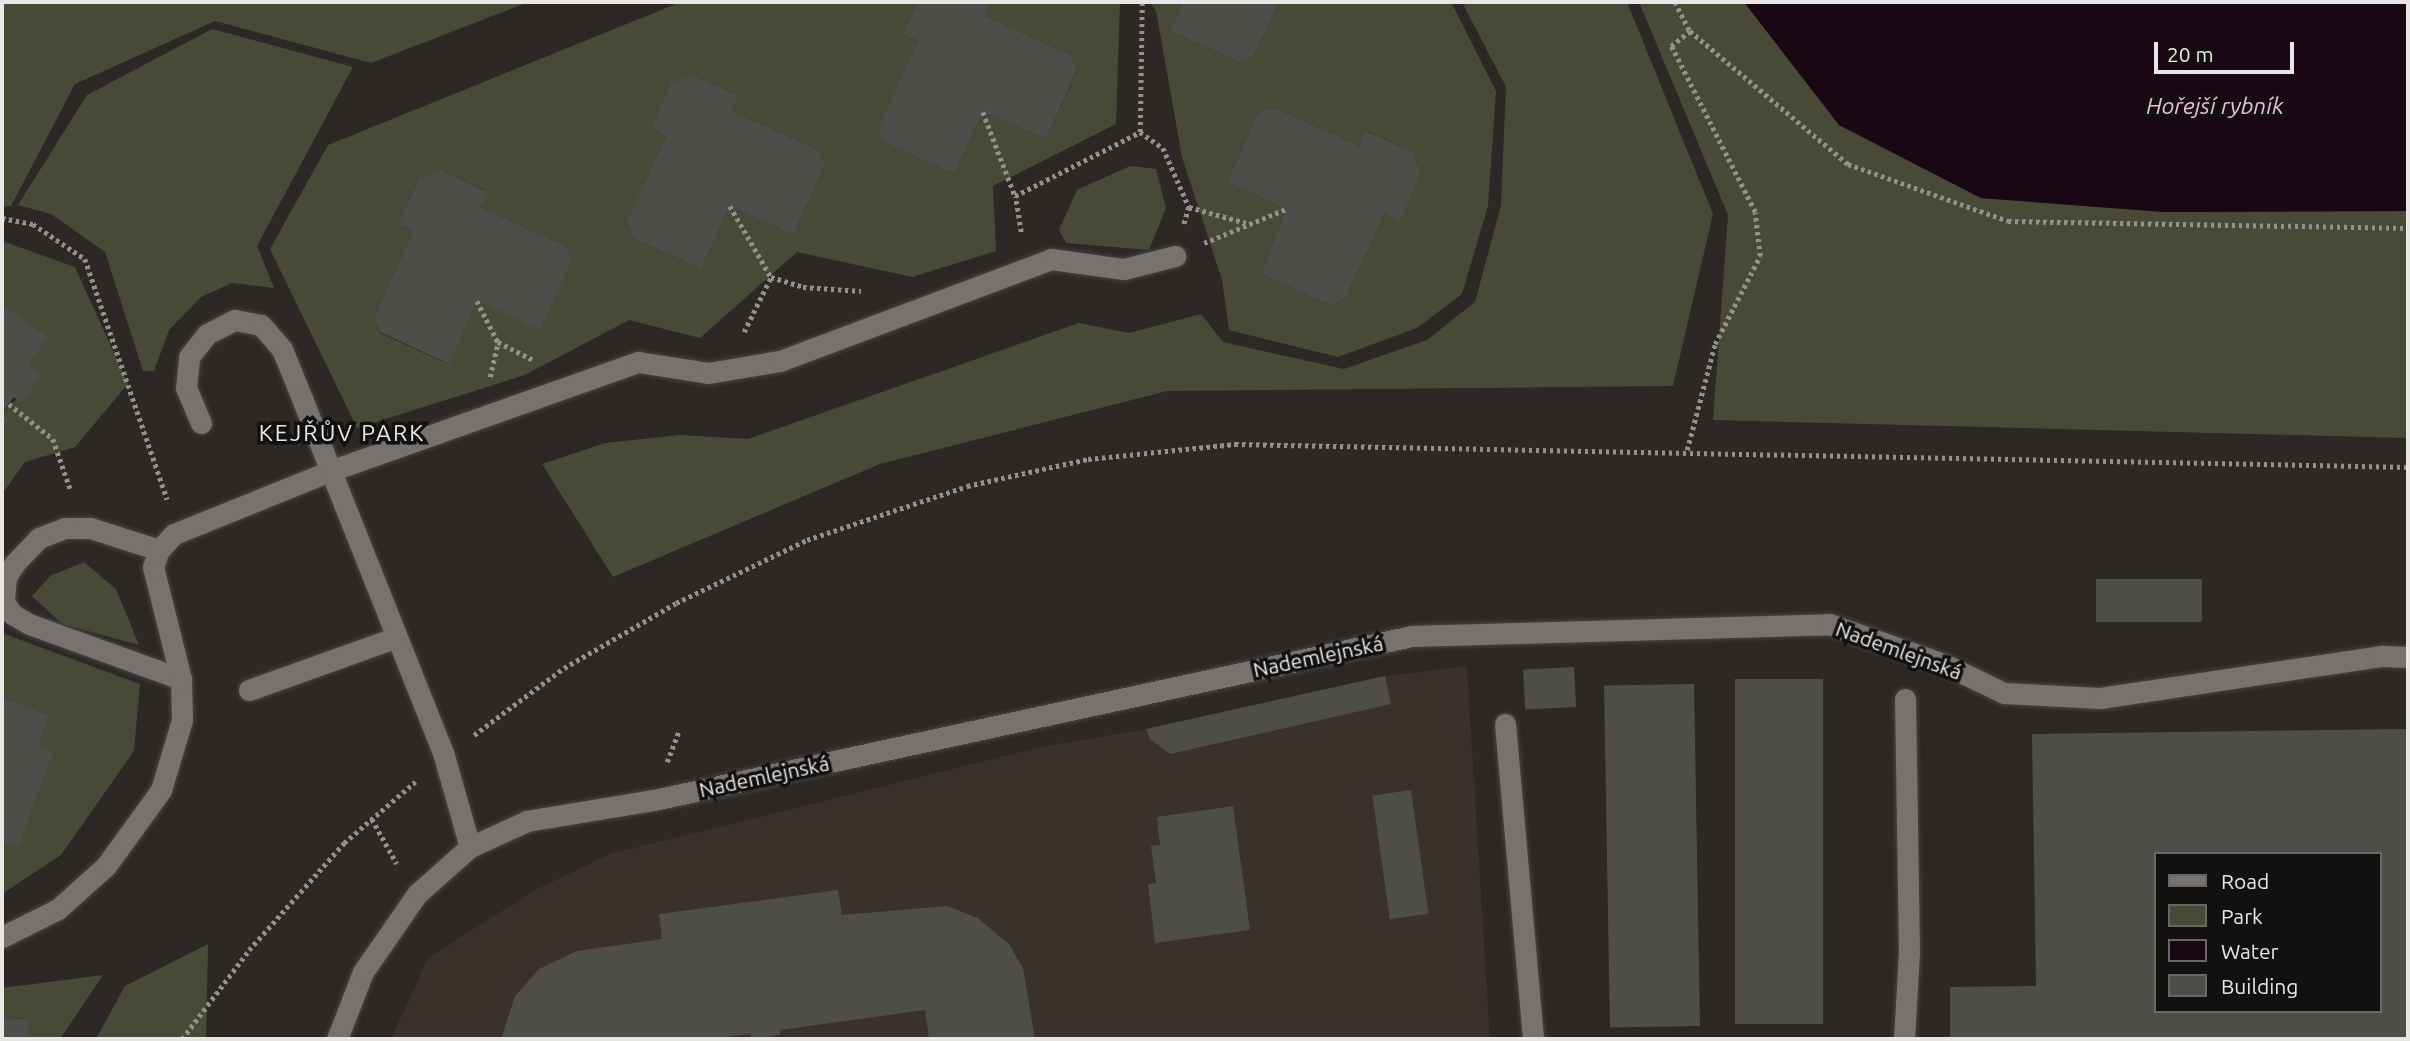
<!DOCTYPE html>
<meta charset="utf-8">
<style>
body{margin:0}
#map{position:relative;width:2410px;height:1041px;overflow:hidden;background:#2b2826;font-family:Ubuntu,sans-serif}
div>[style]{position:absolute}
.built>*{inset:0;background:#3a302c}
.green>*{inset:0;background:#484a37}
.water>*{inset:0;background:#190714}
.building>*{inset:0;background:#4f4d4a;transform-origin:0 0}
.path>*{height:4.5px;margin-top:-2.25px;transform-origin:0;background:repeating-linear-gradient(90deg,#93918f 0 3.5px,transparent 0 7px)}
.roads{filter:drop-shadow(0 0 2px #474442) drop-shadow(0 0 2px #474442)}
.minor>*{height:21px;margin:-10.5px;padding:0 10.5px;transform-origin:10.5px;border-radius:10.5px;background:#767270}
span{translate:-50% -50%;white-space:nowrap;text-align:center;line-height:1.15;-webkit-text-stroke:7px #131110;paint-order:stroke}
.street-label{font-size:21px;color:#e9e7e5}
.water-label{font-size:23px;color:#eebddd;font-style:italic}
.neighbourhood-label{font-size:23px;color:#e9e7e5;letter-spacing:2px}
.frame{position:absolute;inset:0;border:4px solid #e9e7e5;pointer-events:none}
.legend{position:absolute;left:2154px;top:852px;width:228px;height:161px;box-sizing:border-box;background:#131110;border:2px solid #696765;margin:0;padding:9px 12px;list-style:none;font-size:21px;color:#e9e7e5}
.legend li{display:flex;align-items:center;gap:14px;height:35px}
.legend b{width:35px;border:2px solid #696765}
.scale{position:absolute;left:2154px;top:42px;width:140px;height:32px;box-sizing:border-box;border:4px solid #e9e7e5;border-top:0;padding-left:9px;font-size:21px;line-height:24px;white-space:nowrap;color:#e9e7e5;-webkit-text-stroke:5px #131110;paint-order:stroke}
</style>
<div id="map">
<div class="built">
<div style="clip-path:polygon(1467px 666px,1490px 1039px,391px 1039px,428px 958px,533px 891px,610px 854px,1045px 746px,1146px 729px,1385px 676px)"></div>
</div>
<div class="green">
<div style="clip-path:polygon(2px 2px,529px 2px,371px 63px,215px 21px,75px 84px,11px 206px,2px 207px)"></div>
<div style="clip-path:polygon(evenodd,681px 2px,918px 2px,903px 34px,918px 41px,885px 143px,954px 174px,983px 112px,1046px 139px,1077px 71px,1071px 55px,985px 16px,991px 2px,1120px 2px,1116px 124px,993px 186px,996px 251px,912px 277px,797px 252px,700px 338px,629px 320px,525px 375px,357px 428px,270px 249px,328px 145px,681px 2px,693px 75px,739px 96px,732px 111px,819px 150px,825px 165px,793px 235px,730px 206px,701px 269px,633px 238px,627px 223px,666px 136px,651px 129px,671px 84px,693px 75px,681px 2px,441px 170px,486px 191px,480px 207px,566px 246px,572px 261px,540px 329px,477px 301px,448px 364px,380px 333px,374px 317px,413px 231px,398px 224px,419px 178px,441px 170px)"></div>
<div style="clip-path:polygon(evenodd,1150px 2px,1183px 2px,1170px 31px,1239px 62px,1254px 56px,1279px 2px,1451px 2px,1496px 91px,1488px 206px,1462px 294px,1417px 328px,1338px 357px,1229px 330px,1222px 280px,1182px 157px,1156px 11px,1150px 2px,1273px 107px,1360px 146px,1367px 131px,1413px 152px,1421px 173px,1399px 219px,1385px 213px,1345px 299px,1330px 305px,1261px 274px,1286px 209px,1227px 182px,1258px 113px,1273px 107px)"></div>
<div style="clip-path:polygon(1462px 2px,1627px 2px,1713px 214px,1673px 386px,1167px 391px,880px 464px,613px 577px,542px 464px,605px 443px,680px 435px,748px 439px,1079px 323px,1129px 333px,1201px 314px,1223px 342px,1344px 369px,1427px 340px,1475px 302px,1501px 205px,1506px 87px)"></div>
<div style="clip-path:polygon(1639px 2px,1744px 2px,1839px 125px,1981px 198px,2165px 212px,2408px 211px,2408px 438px,1713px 420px,1728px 215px)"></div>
<div style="clip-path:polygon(212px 29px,353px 67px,257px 246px,274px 288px,232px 283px,201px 297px,169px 330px,154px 371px,143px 371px,105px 252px,51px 214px,18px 205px,87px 95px)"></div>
<div style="clip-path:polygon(1130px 166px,1156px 169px,1166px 208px,1149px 250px,1066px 243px,1059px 230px,1077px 190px)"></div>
<div style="clip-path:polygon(2px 241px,75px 267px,128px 384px,75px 447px,25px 462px,2px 494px,2px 430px,10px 419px,2px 413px,42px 374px,29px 365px,47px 338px,2px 305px)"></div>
<div style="clip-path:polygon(84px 562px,116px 589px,139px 645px,62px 624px,32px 596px,50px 576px)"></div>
<div style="clip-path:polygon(2px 633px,140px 684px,134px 751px,61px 855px,2px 894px,2px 843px,49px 715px,2px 697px)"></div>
<div style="clip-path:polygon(208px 944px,206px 1039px,96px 1039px,125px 986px)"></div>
<div style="clip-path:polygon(103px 975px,60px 1039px,28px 1039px,28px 1019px,2px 1018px,2px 988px)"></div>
</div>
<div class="water">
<div style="clip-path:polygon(1744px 2px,2408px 2px,2408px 211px,2165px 212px,1981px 198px,1839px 125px)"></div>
</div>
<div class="building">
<div style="clip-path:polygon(918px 2px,991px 2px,985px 16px,1071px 55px,1077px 70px,1046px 139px,983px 112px,954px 174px,885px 143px,879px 128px,918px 41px,903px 34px)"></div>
<div style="clip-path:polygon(1183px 2px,1279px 2px,1254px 56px,1239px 62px,1170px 31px)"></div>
<div style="clip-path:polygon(693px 75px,739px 96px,732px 111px,819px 150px,825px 165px,793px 235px,730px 206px,701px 269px,633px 238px,627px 222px,666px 136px,651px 129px,671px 83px)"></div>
<div style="clip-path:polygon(1273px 107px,1360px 146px,1366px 131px,1413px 152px,1421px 173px,1400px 220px,1385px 213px,1345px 299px,1330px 305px,1261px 274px,1286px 209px,1227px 182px,1258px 113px)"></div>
<div style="clip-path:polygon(441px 170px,487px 192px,480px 207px,566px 246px,572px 261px,540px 330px,477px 301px,449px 364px,380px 332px,374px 317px,413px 231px,398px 224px,419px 178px)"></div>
<div style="clip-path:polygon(2px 305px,48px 337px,29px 365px,42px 374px,22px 402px,14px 397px,2px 413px,10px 419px,2px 430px)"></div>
<div style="left:2202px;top:579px;width:43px;height:106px;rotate:90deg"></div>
<div style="left:1574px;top:667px;width:40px;height:51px;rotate:87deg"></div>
<div style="clip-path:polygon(1385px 676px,1391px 704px,1170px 754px,1150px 739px,1146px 729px)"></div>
<div style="left:1735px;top:679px;width:88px;height:345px"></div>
<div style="left:1694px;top:684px;width:342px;height:90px;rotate:89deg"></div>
<div style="clip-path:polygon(2px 697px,49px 715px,38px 746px,53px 752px,18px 847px,2px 841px)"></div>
<div style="clip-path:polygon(evenodd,2408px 729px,2408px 1039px,1950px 1039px,1950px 987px,2036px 986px,2032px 734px,2408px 729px,2156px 854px,2380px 854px,2380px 1011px,2156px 1011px,2156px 854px)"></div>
<div style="left:1411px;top:790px;width:125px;height:39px;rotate:82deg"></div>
<div style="clip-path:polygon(1233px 806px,1250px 930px,1155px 943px,1148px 884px,1156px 883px,1151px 846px,1160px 845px,1157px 817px)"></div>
<div style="clip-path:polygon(838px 890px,842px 915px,947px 906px,978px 918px,1009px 944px,1023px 968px,1035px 1039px,929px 1039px,925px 1010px,780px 1030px,780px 1035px,752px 1039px,750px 1034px,709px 1039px,501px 1039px,515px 996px,539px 969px,577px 951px,662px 939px,659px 914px)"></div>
<div style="left:2px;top:1018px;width:27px;height:21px;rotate:2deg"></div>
</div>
<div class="path">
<div style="left:1675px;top:2px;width:33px;rotate:63deg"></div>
<div style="left:1690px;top:31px;width:207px;rotate:40.1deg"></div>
<div style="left:1848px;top:164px;width:170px;rotate:19.6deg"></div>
<div style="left:2008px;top:221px;width:400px;rotate:1deg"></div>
<div style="left:983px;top:112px;width:90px;rotate:69.1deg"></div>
<div style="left:1140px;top:132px;width:28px;rotate:35deg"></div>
<div style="left:1163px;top:148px;width:64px;rotate:66.2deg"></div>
<div style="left:1189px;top:207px;width:19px;rotate:106deg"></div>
<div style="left:730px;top:206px;width:82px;rotate:60deg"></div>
<div style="left:1189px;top:207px;width:59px;rotate:15.7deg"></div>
<div style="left:2px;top:218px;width:32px;rotate:11deg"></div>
<div style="left:33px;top:224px;width:63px;rotate:33.9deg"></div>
<div style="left:85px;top:259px;width:254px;rotate:71.1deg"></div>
<div style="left:1021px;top:232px;width:36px;rotate:-99deg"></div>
<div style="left:1015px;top:196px;width:140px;rotate:-27.1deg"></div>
<div style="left:1140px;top:132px;width:130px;rotate:-89.1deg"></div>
<div style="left:1204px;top:243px;width:89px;rotate:-22.5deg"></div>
<div style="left:477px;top:301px;width:46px;rotate:62.9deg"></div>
<div style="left:744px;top:332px;width:61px;rotate:-63.9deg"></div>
<div style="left:771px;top:277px;width:34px;rotate:17deg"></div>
<div style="left:803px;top:287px;width:58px;rotate:3.9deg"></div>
<div style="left:490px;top:377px;width:36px;rotate:-77deg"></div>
<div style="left:498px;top:342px;width:39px;rotate:27deg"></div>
<div style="left:9px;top:404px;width:56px;rotate:38.5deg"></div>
<div style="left:53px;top:439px;width:55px;rotate:70.9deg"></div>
<div style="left:1687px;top:450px;width:110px;rotate:-75.2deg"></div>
<div style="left:1715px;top:344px;width:99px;rotate:-62.9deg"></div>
<div style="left:1760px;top:256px;width:44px;rotate:-96.5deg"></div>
<div style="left:1755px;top:212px;width:186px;rotate:-116.8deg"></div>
<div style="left:1671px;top:46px;width:24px;rotate:-38deg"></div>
<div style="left:474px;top:735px;width:112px;rotate:-36.7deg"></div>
<div style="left:564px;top:668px;width:129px;rotate:-30.1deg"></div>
<div style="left:676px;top:603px;width:145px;rotate:-25.7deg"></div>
<div style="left:807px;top:540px;width:169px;rotate:-18.6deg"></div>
<div style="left:967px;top:486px;width:124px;rotate:-12.6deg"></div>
<div style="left:1088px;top:459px;width:148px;rotate:-5.8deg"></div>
<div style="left:1235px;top:444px;width:1173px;rotate:1.12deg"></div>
<div style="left:667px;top:762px;width:34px;rotate:-69deg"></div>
<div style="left:372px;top:819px;width:51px;rotate:60.9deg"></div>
<div style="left:182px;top:1039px;width:111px;rotate:-53deg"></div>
<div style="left:249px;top:950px;width:143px;rotate:-48.4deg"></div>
<div style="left:344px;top:843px;width:94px;rotate:-40.7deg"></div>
</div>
<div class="roads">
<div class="minor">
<div style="left:201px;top:423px;width:38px;rotate:-113deg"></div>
<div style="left:186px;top:388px;width:31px;rotate:-84deg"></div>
<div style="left:189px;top:357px;width:29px;rotate:-52deg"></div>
<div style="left:207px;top:334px;width:31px;rotate:-27deg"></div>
<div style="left:235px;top:320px;width:26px;rotate:11deg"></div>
<div style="left:261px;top:325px;width:32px;rotate:49deg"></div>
<div style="left:282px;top:349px;width:56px;rotate:68deg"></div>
<div style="left:303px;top:401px;width:382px;rotate:68.3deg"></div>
<div style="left:444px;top:756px;width:95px;rotate:74.1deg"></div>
<div style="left:159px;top:550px;width:72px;rotate:-162.3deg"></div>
<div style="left:90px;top:528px;width:25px;rotate:180deg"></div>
<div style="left:65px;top:528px;width:28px;rotate:159deg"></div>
<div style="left:39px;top:538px;width:35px;rotate:134deg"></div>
<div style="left:15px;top:563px;width:17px;rotate:123deg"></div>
<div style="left:6px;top:577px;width:25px;rotate:95deg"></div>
<div style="left:4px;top:602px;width:14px;rotate:56deg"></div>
<div style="left:12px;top:614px;width:20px;rotate:30deg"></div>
<div style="left:29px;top:624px;width:162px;rotate:19.9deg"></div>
<div style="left:249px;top:690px;width:154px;rotate:-19.7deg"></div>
<div style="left:1505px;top:724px;width:316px;rotate:84.9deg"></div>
<div style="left:2px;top:937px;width:63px;rotate:-26.6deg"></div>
<div style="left:58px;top:909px;width:64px;rotate:-41.9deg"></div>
<div style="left:106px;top:866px;width:94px;rotate:-54.1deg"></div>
<div style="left:161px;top:790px;width:73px;rotate:-73.3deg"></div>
<div style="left:182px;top:720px;width:41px;rotate:-91.4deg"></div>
<div style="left:181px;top:679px;width:115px;rotate:-104deg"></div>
<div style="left:153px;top:567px;width:18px;rotate:-71deg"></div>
<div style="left:159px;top:550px;width:22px;rotate:-47deg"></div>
<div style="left:174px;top:534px;width:168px;rotate:-22deg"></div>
<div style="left:330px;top:471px;width:327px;rotate:-19.5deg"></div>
<div style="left:638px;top:362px;width:71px;rotate:8.9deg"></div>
<div style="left:708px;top:373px;width:73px;rotate:-9.5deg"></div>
<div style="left:780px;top:361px;width:290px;rotate:-20.6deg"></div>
<div style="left:1051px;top:259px;width:74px;rotate:7.8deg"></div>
<div style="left:1124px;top:269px;width:53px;rotate:-14.3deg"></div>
<div style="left:337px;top:1039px;width:72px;rotate:-68.8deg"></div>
<div style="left:363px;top:972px;width:95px;rotate:-55.3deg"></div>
<div style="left:417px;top:894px;width:71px;rotate:-41.6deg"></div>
<div style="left:470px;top:847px;width:63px;rotate:-24.5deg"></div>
<div style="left:527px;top:821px;width:129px;rotate:-9.4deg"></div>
<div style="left:654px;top:800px;width:776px;rotate:-12.21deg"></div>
<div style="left:1412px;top:636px;width:417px;rotate:-1.6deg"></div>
<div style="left:1829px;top:624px;width:124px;rotate:19.3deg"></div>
<div style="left:1946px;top:665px;width:64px;rotate:25.8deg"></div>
<div style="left:2004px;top:693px;width:96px;rotate:3deg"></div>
<div style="left:2100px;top:698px;width:285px;rotate:-8.5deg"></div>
<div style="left:2382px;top:656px;width:26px;rotate:2deg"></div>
<div style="left:1904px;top:1039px;width:87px;rotate:-86.7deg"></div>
<div style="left:1909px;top:952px;width:253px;rotate:-90.9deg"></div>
</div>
</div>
<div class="street-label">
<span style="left:1899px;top:650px;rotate:20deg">Nademlejnská</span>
<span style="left:1318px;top:656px;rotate:-12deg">Nademlejnská</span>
<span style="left:764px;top:776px;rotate:-12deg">Nademlejnská</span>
</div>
<div class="water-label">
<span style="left:2215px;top:106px">Hořejší rybník</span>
</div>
<div class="neighbourhood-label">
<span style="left:342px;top:433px">KEJŘŮV PARK</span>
</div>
<div class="frame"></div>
<ul class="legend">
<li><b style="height:9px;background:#767270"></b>Road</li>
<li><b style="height:19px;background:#484a37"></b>Park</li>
<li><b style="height:19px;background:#190714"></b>Water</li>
<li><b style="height:19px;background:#4f4d4a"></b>Building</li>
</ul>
<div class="scale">20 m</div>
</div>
